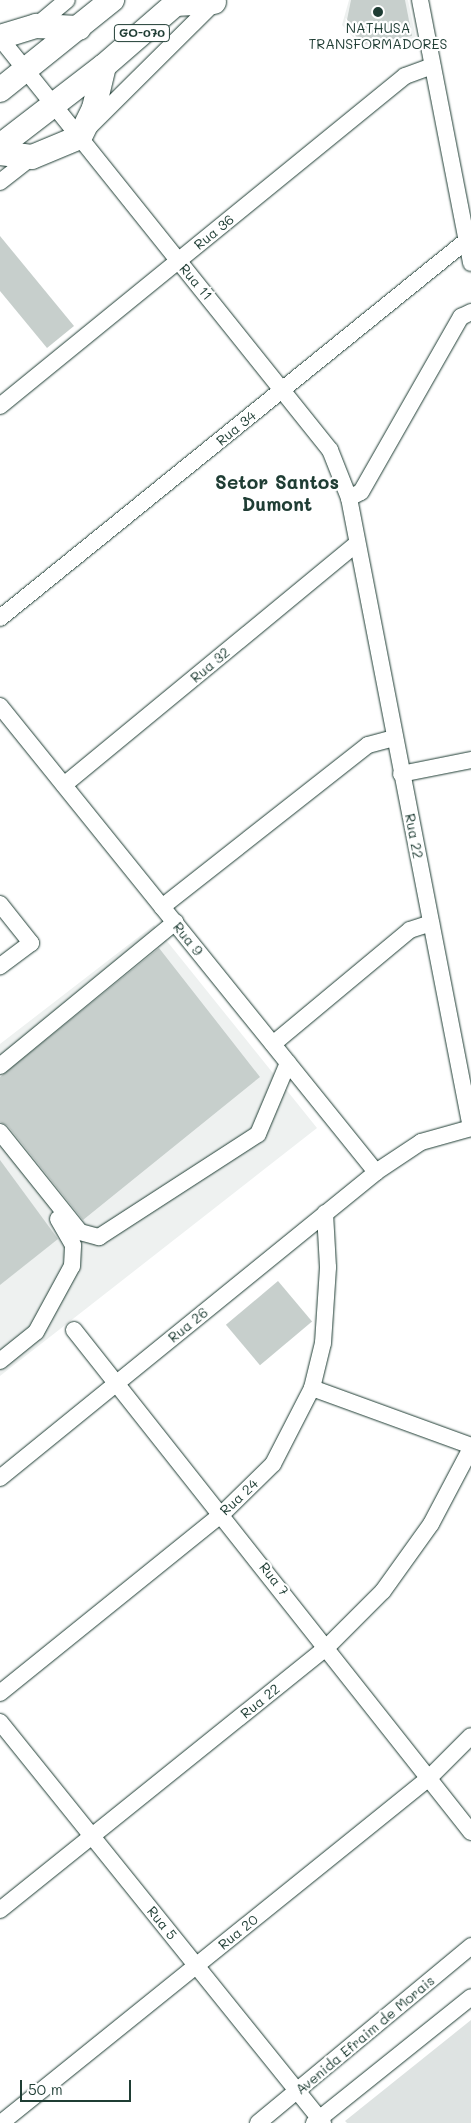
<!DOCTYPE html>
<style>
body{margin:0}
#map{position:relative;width:471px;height:2123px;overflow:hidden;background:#fff;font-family:Mali,sans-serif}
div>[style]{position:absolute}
.built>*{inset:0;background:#eef1f0}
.green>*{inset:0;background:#dee3e2}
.building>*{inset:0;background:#c7cfcc;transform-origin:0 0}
.roads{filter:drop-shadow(0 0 1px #1f3d34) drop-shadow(0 0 1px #1f3d34)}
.minor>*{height:16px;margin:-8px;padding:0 8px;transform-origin:8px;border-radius:8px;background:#fff}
.highway>*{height:24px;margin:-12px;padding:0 12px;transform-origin:12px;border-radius:12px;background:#fff}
.dots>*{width:14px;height:14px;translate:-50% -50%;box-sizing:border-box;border:2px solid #fff;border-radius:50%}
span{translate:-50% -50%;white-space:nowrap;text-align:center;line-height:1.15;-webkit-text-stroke:4.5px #fff;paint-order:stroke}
.shield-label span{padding:1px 4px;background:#fff;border:1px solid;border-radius:4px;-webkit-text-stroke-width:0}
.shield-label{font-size:12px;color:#1f3d34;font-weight:700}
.poi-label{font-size:14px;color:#1f3d34}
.street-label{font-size:14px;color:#1f3d34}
.district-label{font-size:19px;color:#1f3d34;font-weight:700}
.scale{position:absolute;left:20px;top:2080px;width:111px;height:22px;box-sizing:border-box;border:2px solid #1f3d34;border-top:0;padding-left:6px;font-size:15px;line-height:18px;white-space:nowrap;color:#1f3d34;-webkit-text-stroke:4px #fff;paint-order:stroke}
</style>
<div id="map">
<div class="built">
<div style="clip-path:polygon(349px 0,408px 0,416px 38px,362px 47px,342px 25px)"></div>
<div style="clip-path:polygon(154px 925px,317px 1128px,0 1376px,0 1044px)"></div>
</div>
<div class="green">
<div style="clip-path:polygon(471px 2020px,471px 2123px,347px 2123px,345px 2121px)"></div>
</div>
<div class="building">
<div style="clip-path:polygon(351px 0,405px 0,412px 36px,363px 44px,346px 25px)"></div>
<div style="clip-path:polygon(0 236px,74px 326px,47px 348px,0 291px)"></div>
<div style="clip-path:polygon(159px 948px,260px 1077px,83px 1220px,8px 1126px,0 1122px,0 1077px)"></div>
<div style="clip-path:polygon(0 1160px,58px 1239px,0 1285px)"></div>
<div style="left:278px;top:1281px;width:53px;height:68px;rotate:50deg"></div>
</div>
<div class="roads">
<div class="minor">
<div style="left:420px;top:0;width:268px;rotate:79deg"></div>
<div style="left:36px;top:26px;width:40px;rotate:-40deg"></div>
<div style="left:0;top:38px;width:528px;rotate:51.31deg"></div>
<div style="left:330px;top:450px;width:52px;rotate:68.4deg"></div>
<div style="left:349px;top:498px;width:642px;rotate:79.04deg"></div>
<div style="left:90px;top:126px;width:179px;rotate:-44.8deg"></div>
<div style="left:0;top:182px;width:41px;rotate:-38deg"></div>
<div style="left:0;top:406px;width:522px;rotate:-39.17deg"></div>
<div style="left:405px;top:76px;width:29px;rotate:-20deg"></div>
<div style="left:349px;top:498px;width:13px;rotate:-27deg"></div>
<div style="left:361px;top:492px;width:202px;rotate:-60.3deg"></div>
<div style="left:461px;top:317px;width:11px;rotate:-27deg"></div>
<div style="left:0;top:618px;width:606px;rotate:-38.97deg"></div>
<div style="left:0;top:706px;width:599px;rotate:51.1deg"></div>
<div style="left:401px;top:774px;width:71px;rotate:-11.3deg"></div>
<div style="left:64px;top:785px;width:379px;rotate:-39.5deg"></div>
<div style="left:0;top:904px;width:50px;rotate:51.5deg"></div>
<div style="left:31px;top:943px;width:39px;rotate:143deg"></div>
<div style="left:162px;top:907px;width:262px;rotate:-38.2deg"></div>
<div style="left:368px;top:745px;width:27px;rotate:-15deg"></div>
<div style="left:273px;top:1044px;width:178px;rotate:-39.8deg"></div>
<div style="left:410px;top:930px;width:22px;rotate:-18deg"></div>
<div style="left:0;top:1066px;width:227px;rotate:-39.4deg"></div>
<div style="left:0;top:1132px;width:128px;rotate:51.3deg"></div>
<div style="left:80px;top:1232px;width:20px;rotate:15deg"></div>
<div style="left:99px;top:1237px;width:189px;rotate:-32.9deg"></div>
<div style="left:258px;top:1134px;width:77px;rotate:-67.1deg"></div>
<div style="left:74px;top:1330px;width:640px;rotate:51.66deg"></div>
<div style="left:0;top:1361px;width:46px;rotate:-38.9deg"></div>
<div style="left:36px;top:1332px;width:75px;rotate:-61.4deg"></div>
<div style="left:72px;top:1266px;width:21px;rotate:-87deg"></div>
<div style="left:73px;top:1245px;width:30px;rotate:-120deg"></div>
<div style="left:312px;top:1388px;width:169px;rotate:20deg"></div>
<div style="left:0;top:1478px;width:485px;rotate:-39.1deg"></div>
<div style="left:376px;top:1172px;width:54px;rotate:-33.7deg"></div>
<div style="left:421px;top:1142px;width:52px;rotate:-15.6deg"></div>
<div style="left:0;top:1693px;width:287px;rotate:-38.9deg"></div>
<div style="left:223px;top:1513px;width:70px;rotate:-44.4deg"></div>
<div style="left:273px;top:1464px;width:85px;rotate:-62.8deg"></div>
<div style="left:312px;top:1388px;width:46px;rotate:-76.3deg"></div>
<div style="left:323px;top:1343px;width:76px;rotate:-86.2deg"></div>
<div style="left:328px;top:1267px;width:54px;rotate:-93.2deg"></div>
<div style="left:0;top:1722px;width:515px;rotate:51.15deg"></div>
<div style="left:0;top:1910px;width:420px;rotate:-38.8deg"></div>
<div style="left:327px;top:1647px;width:79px;rotate:-45deg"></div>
<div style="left:383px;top:1591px;width:82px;rotate:-54.4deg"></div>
<div style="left:431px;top:1524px;width:86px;rotate:-62.2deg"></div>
<div style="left:1px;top:2123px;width:550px;rotate:-38.87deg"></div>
<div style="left:429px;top:1778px;width:59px;rotate:-45deg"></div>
<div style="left:258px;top:2123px;width:277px;rotate:-39.7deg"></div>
<div style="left:314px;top:2123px;width:201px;rotate:-38.7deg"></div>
</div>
<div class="highway">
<div style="left:175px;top:4px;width:39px;rotate:-3deg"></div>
<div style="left:0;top:37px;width:38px;rotate:-17deg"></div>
<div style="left:36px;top:26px;width:43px;rotate:2.7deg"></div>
<div style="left:0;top:90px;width:144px;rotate:-38.8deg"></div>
<div style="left:0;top:146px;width:131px;rotate:-37.6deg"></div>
<div style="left:104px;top:66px;width:101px;rotate:-41deg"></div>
<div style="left:0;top:153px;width:32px;rotate:7deg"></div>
<div style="left:32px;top:157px;width:52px;rotate:-22.6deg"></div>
<div style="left:80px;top:137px;width:32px;rotate:-64deg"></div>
<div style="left:94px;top:108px;width:43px;rotate:-76.6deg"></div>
</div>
</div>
<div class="dots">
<div style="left:378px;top:12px;background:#1f3d34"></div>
</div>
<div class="shield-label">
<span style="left:142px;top:33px">GO-070</span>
</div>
<div class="poi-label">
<span style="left:378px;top:36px">NATHUSA<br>TRANSFORMADORES</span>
</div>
<div class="street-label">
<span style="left:214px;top:232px;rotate:-39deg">Rua 36</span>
<span style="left:196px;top:282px;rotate:50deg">Rua 11</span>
<span style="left:236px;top:428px;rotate:-39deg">Rua 34</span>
<span style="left:210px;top:665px;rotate:-40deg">Rua 32</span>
<span style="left:414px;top:836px;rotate:79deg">Rua 22</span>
<span style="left:188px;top:939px;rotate:51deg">Rua 9</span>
<span style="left:188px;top:1325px;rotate:-39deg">Rua 26</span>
<span style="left:239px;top:1497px;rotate:-43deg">Rua 24</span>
<span style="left:274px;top:1579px;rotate:52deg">Rua 7</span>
<span style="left:260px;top:1701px;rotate:-39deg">Rua 22</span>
<span style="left:162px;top:1923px;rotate:51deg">Rua 5</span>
<span style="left:238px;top:1932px;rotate:-39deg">Rua 20</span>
<span style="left:365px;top:2035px;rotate:-40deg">Avenida Efraim de Morais</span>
</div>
<div class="district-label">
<span style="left:277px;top:493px">Setor Santos<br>Dumont</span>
</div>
<div class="scale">50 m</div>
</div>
